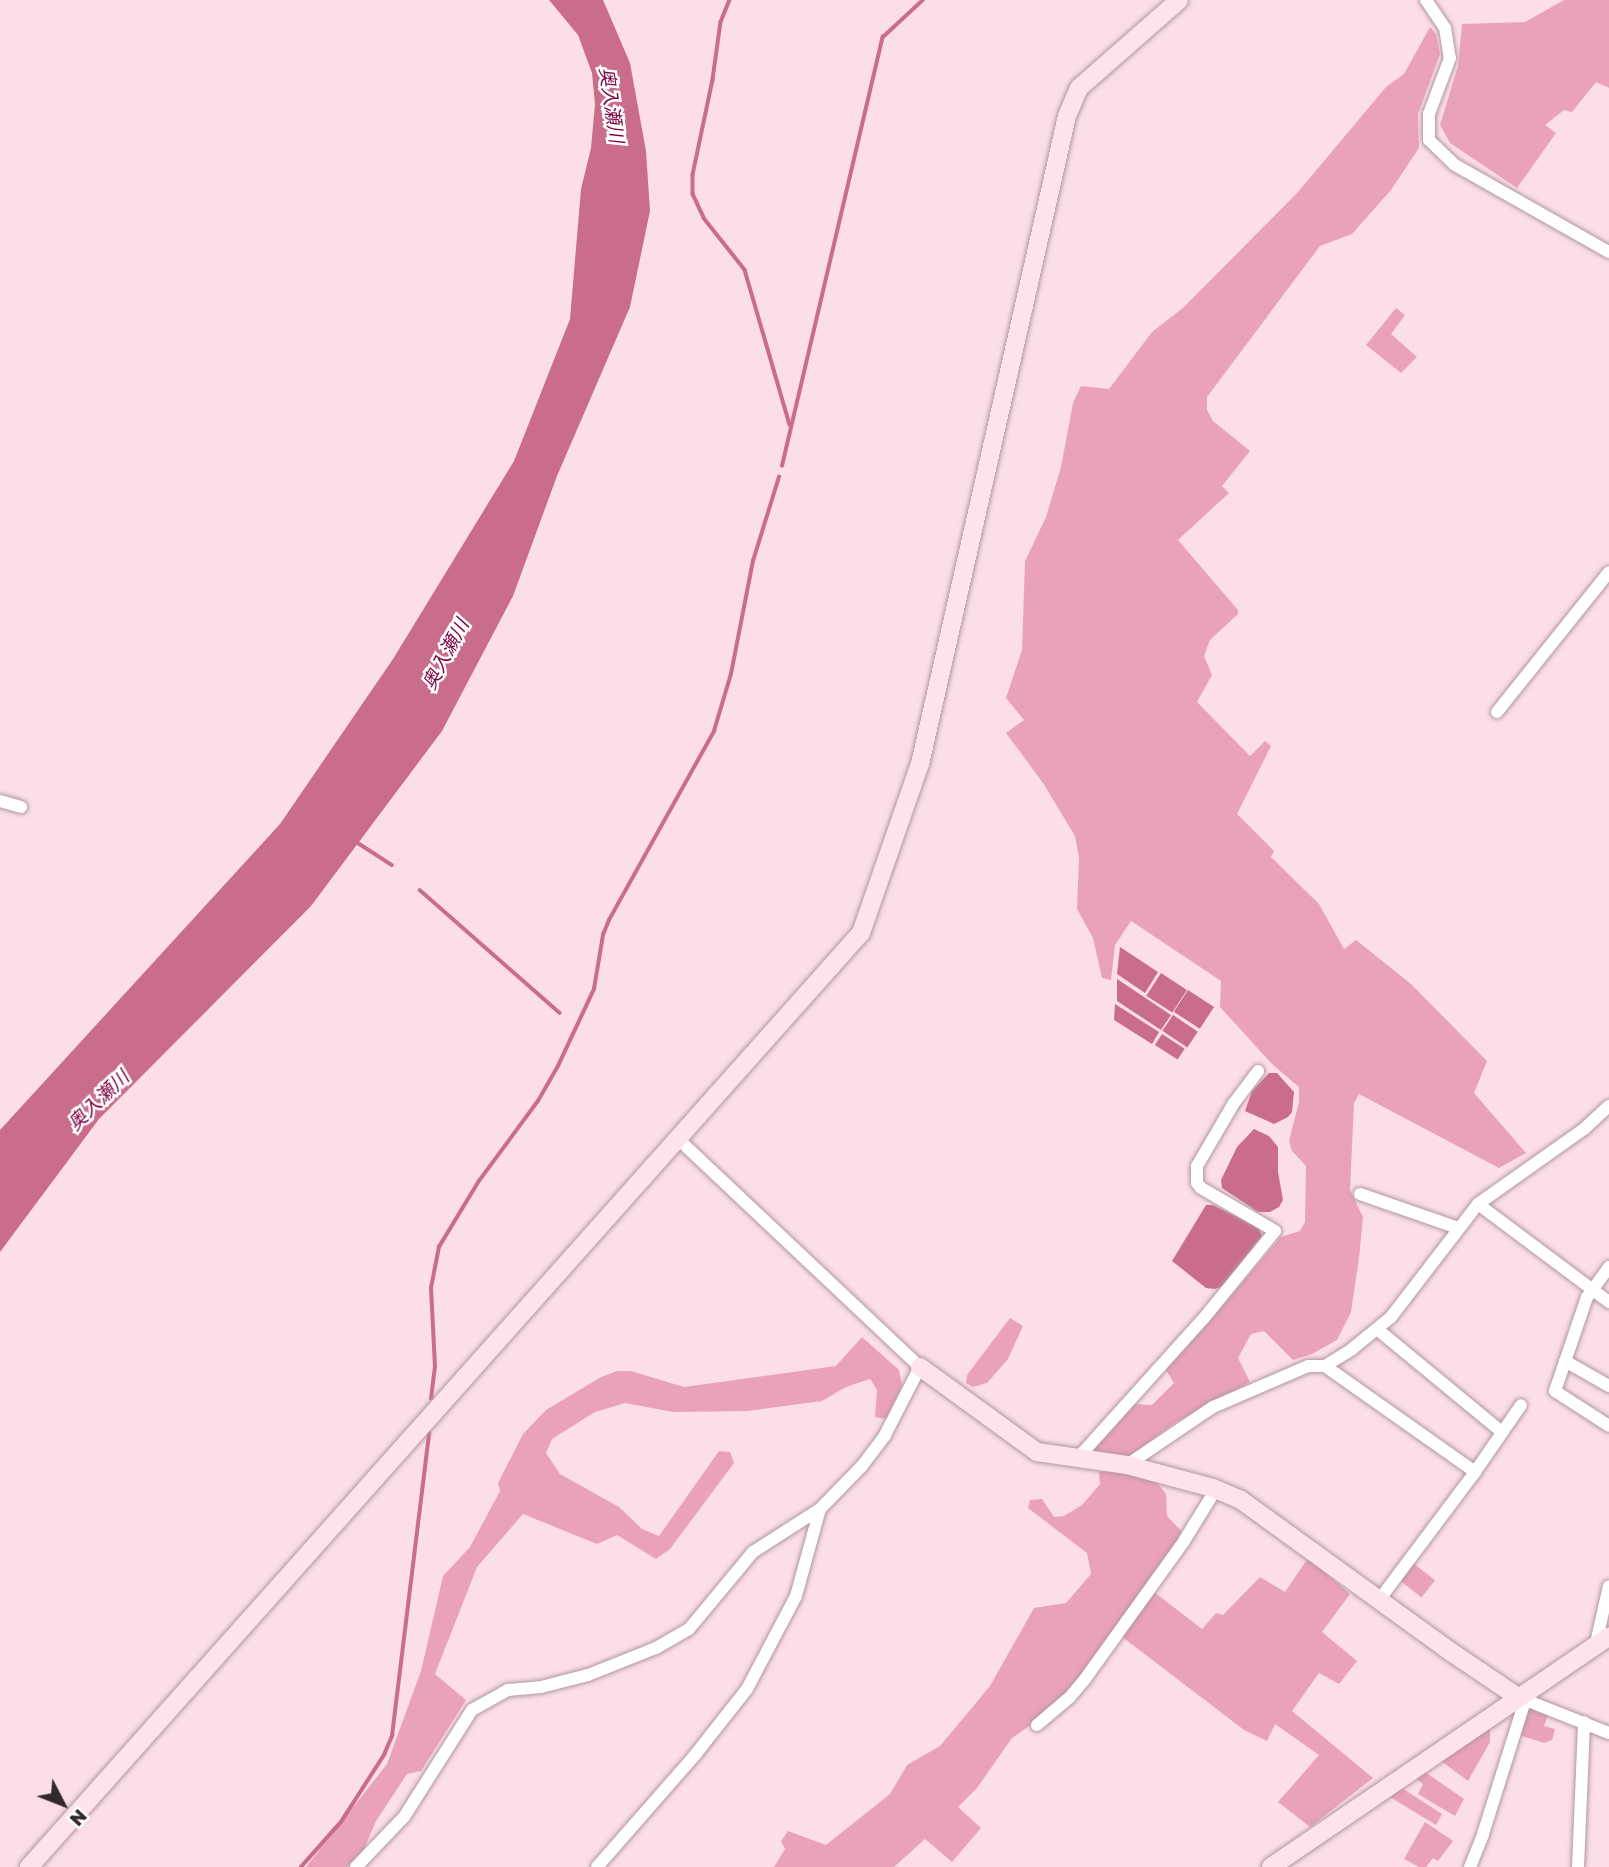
<!DOCTYPE html>
<meta charset="utf-8">
<style>
body{margin:0}
#map{position:relative;width:1609px;height:1867px;overflow:hidden;background:#fbdee6;font-family:"Golos Text","Noto Sans JP",sans-serif}
div>[style]{position:absolute}
.green>*{inset:0;background:#eaa2b8;transform-origin:0 0}
.water>*{inset:0;background:#ca6c8c;transform-origin:0 0}
.stream>*{height:3.5px;margin:-1.75px;padding:0 1.75px;transform-origin:1.75px;border-radius:1.75px;background:#ca6c8c}
.roads{filter:drop-shadow(0 0 2px #b2979f) drop-shadow(0 0 2px #b2979f)}
.street>*{height:12px;margin:-6px;padding:0 6px;transform-origin:6px;border-radius:6px;background:#fff}
.secondary>*{height:18px;margin:-9px;padding:0 9px;transform-origin:9px;border-radius:9px;background:#ffe3ec}
span{translate:-50% -50%;white-space:nowrap;text-align:center;line-height:1.15;-webkit-text-stroke:5px #fff;paint-order:stroke}
.water-label{font-size:19px;color:#7c0241;font-style:italic}
.north{position:absolute;left:28px;top:1769px;width:70px;height:70px;-webkit-text-stroke:5px #fff;paint-order:stroke;rotate:132deg;font-size:19px;font-weight:700;line-height:28px;text-align:center;color:#32272a}
.north::after{content:'';display:block;margin:auto;width:24px;height:32px;background:#32272a;clip-path:polygon(50% 0,100% 100%,50% 72%,0 100%)}
</style>
<div id="map">
<div class="green">
<div style="clip-path:polygon(1564px 0,1609px 0,1609px 88px,1596px 82px,1572px 112px,1564px 110px,1545px 125px,1556px 133px,1517px 188px,1450px 143px,1440px 125px,1458px 66px,1462px 24px,1525px 22px)"></div>
<div style="clip-path:polygon(1430px 27px,1436px 34px,1440px 54px,1418px 114px,1419px 148px,1391px 190px,1352px 234px,1320px 246px,1207px 397px,1207px 410px,1213px 421px,1250px 451px,1222px 486px,1229px 493px,1178px 540px,1238px 610px,1238px 614px,1210px 640px,1204px 656px,1212px 675px,1197px 702px,1250px 756px,1265px 741px,1271px 746px,1237px 814px,1274px 851px,1271px 857px,1319px 904px,1344px 949px,1356px 940px,1411px 984px,1487px 1061px,1474px 1093px,1526px 1153px,1499px 1168px,1359px 1094px,1354px 1103px,1350px 1190px,1363px 1217px,1359px 1258px,1351px 1312px,1337px 1340px,1312px 1354px,1293px 1360px,1264px 1331px,1251px 1334px,1238px 1358px,1250px 1382px,1176px 1422px,1127px 1458px,1089px 1452px,1132px 1404px,1152px 1405px,1174px 1383px,1164px 1367px,1213px 1317px,1281px 1237px,1300px 1231px,1305px 1222px,1306px 1166px,1292px 1151px,1289px 1141px,1299px 1102px,1299px 1087px,1273px 1065px,1220px 1007px,1221px 981px,1131px 921px,1115px 945px,1111px 980px,1102px 978px,1093px 938px,1077px 909px,1079px 858px,1075px 836px,1043px 783px,1006px 733px,1024px 720px,1006px 698px,1022px 650px,1025px 561px,1046px 517px,1061px 467px,1073px 403px,1081px 386px,1109px 389px,1152px 332px,1184px 307px,1298px 192px,1386px 87px,1404px 74px)"></div>
<div style="clip-path:polygon(1396px 308px,1405px 315px,1391px 334px,1417px 357px,1401px 373px,1366px 345px)"></div>
<div style="clip-path:polygon(1010px 1318px,1023px 1326px,1008px 1359px,987px 1383px,973px 1387px,966px 1383px,967px 1375px)"></div>
<div style="clip-path:polygon(862px 1337px,899px 1370px,902px 1385px,886px 1419px,875px 1417px,877px 1390px,870px 1379px,846px 1387px,822px 1401px,748px 1411px,673px 1412px,625px 1403px,595px 1412px,552px 1439px,546px 1453px,560px 1474px,619px 1507px,642px 1529px,659px 1536px,719px 1451px,730px 1452px,734px 1463px,670px 1549px,656px 1559px,617px 1535px,597px 1544px,523px 1514px,477px 1567px,435px 1674px,466px 1700px,421px 1771px,407px 1774px,376px 1821px,364px 1849px,347px 1867px,306px 1867px,387px 1764px,421px 1671px,443px 1576px,470px 1547px,500px 1491px,498px 1483px,523px 1434px,546px 1410px,601px 1377px,617px 1371px,631px 1371px,684px 1387px,836px 1366px)"></div>
<div style="clip-path:polygon(1111px 1469px,1155px 1480px,1166px 1494px,1167px 1516px,1185px 1535px,1086px 1674px,1056px 1707px,1012px 1738px,977px 1788px,958px 1807px,981px 1828px,952px 1862px,925px 1839px,894px 1867px,774px 1867px,785px 1849px,781px 1841px,788px 1831px,826px 1845px,890px 1794px,907px 1765px,940px 1746px,990px 1686px,1034px 1608px,1066px 1603px,1091px 1574px,1087px 1553px,1028px 1508px,1030px 1500px,1042px 1499px,1054px 1517px,1064px 1516px,1082px 1505px,1100px 1484px,1099px 1472px)"></div>
<div style="clip-path:polygon(1308px 1558px,1350px 1594px,1322px 1632px,1357px 1661px,1339px 1684px,1319px 1673px,1292px 1711px,1373px 1778px,1310px 1827px,1278px 1802px,1319px 1755px,1275px 1724px,1267px 1741px,1244px 1730px,1121px 1636px,1154px 1592px,1202px 1629px,1216px 1613px,1223px 1615px,1260px 1577px,1285px 1592px)"></div>
<div style="left:1413px;top:1563px;width:28px;height:22px;rotate:38deg"></div>
<div style="clip-path:polygon(1528px 1707px,1548px 1715px,1544px 1726px,1555px 1729px,1552px 1740px,1544px 1743px,1519px 1735px)"></div>
<div style="clip-path:polygon(1490px 1728px,1490px 1742px,1468px 1781px,1441px 1761px)"></div>
<div style="clip-path:polygon(1425px 1772px,1464px 1799px,1455px 1816px,1418px 1794px,1423px 1784px,1416px 1779px)"></div>
<div style="clip-path:polygon(1402px 1788px,1442px 1814px,1436px 1825px,1390px 1797px)"></div>
<div style="clip-path:polygon(1425px 1822px,1453px 1841px,1438px 1861px,1433px 1858px,1426px 1867px,1419px 1867px,1404px 1859px)"></div>
</div>
<div class="water">
<div style="clip-path:polygon(549px 0,603px 0,630px 63px,646px 151px,650px 211px,630px 307px,557px 476px,513px 596px,442px 731px,311px 906px,99px 1119px,0 1252px,0 1130px,280px 824px,393px 659px,514px 461px,570px 319px,581px 189px,591px 148px,595px 104px,592px 73px,578px 35px)"></div>
<div style="clip-path:polygon(1120px 947px,1158px 972px,1145px 993px,1117px 974px)"></div>
<div style="left:1161px;top:973px;width:31px;height:27px;rotate:33deg"></div>
<div style="clip-path:polygon(1117px 979px,1171px 1015px,1161px 1030px,1117px 1001px)"></div>
<div style="left:1188px;top:990px;width:31px;height:26px;rotate:33deg"></div>
<div style="clip-path:polygon(1115px 1004px,1159px 1032px,1152px 1044px,1114px 1020px)"></div>
<div style="left:1173px;top:1015px;width:30px;height:19px;rotate:34deg"></div>
<div style="left:1162px;top:1034px;width:27px;height:13px;rotate:33deg"></div>
<div style="clip-path:polygon(1269px 1073px,1277px 1073px,1294px 1092px,1292px 1112px,1288px 1117px,1274px 1124px,1245px 1111px,1252px 1091px)"></div>
<div style="clip-path:polygon(1254px 1129px,1269px 1136px,1278px 1147px,1278px 1172px,1283px 1200px,1279px 1207px,1270px 1212px,1258px 1212px,1222px 1188px,1221px 1180px,1237px 1147px)"></div>
<div style="clip-path:polygon(1206px 1205px,1213px 1205px,1259px 1228px,1262px 1236px,1221px 1287px,1215px 1289px,1206px 1288px,1172px 1261px)"></div>
</div>
<div class="stream">
<div style="left:730px;top:0;width:24px;rotate:112deg"></div>
<div style="left:721px;top:22px;width:59px;rotate:97.9deg"></div>
<div style="left:713px;top:80px;width:97px;rotate:101.9deg"></div>
<div style="left:693px;top:175px;width:19px;rotate:90deg"></div>
<div style="left:693px;top:194px;width:26px;rotate:65deg"></div>
<div style="left:704px;top:218px;width:66px;rotate:51.7deg"></div>
<div style="left:745px;top:270px;width:161px;rotate:73.8deg"></div>
<div style="left:782px;top:466px;width:441px;rotate:-76.8deg"></div>
<div style="left:883px;top:37px;width:54px;rotate:-42.8deg"></div>
<div style="left:355px;top:841px;width:44px;rotate:33deg"></div>
<div style="left:420px;top:890px;width:186px;rotate:41.3deg"></div>
<div style="left:431px;top:1399px;width:32px;rotate:-83deg"></div>
<div style="left:435px;top:1367px;width:79px;rotate:-92.9deg"></div>
<div style="left:431px;top:1288px;width:42px;rotate:-79deg"></div>
<div style="left:439px;top:1247px;width:77px;rotate:-58.8deg"></div>
<div style="left:479px;top:1181px;width:99px;rotate:-53.6deg"></div>
<div style="left:538px;top:1101px;width:40px;rotate:-60.3deg"></div>
<div style="left:558px;top:1066px;width:85px;rotate:-64.9deg"></div>
<div style="left:594px;top:989px;width:55px;rotate:-80.5deg"></div>
<div style="left:603px;top:935px;width:16px;rotate:-68deg"></div>
<div style="left:609px;top:920px;width:216px;rotate:-60.9deg"></div>
<div style="left:714px;top:731px;width:59px;rotate:-73.4deg"></div>
<div style="left:731px;top:674px;width:115px;rotate:-79deg"></div>
<div style="left:753px;top:561px;width:88px;rotate:-72.8deg"></div>
<div style="left:301px;top:1867px;width:60px;rotate:-48.4deg"></div>
<div style="left:341px;top:1822px;width:80px;rotate:-57.3deg"></div>
<div style="left:384px;top:1755px;width:21px;rotate:-67deg"></div>
<div style="left:392px;top:1736px;width:305px;rotate:-83deg"></div>
</div>
<div class="roads">
<div class="street">
<div style="left:1426px;top:0;width:34px;rotate:56deg"></div>
<div style="left:1445px;top:28px;width:30px;rotate:81deg"></div>
<div style="left:1450px;top:58px;width:60px;rotate:110.6deg"></div>
<div style="left:1429px;top:114px;width:26px;rotate:90deg"></div>
<div style="left:1429px;top:140px;width:36px;rotate:44deg"></div>
<div style="left:1455px;top:165px;width:177px;rotate:29.5deg"></div>
<div style="left:1497px;top:712px;width:179px;rotate:-51.3deg"></div>
<div style="left:0;top:801px;width:22px;rotate:16deg"></div>
<div style="left:1360px;top:1194px;width:104px;rotate:19.1deg"></div>
<div style="left:1478px;top:1204px;width:164px;rotate:36.8deg"></div>
<div style="left:1609px;top:1267px;width:37px;rotate:126deg"></div>
<div style="left:1587px;top:1297px;width:99px;rotate:108.8deg"></div>
<div style="left:1555px;top:1391px;width:64px;rotate:32.9deg"></div>
<div style="left:1377px;top:1329px;width:162px;rotate:39.5deg"></div>
<div style="left:1565px;top:1361px;width:51px;rotate:29.6deg"></div>
<div style="left:1325px;top:1366px;width:184px;rotate:35.2deg"></div>
<div style="left:1077px;top:1459px;width:190px;rotate:-48deg"></div>
<div style="left:1204px;top:1318px;width:112px;rotate:-50.8deg"></div>
<div style="left:1275px;top:1231px;width:86px;rotate:-149.8deg"></div>
<div style="left:1201px;top:1188px;width:6px;rotate:-129deg"></div>
<div style="left:1197px;top:1183px;width:17px;rotate:-90deg"></div>
<div style="left:1197px;top:1166px;width:73px;rotate:-59.6deg"></div>
<div style="left:1234px;top:1103px;width:40px;rotate:-53deg"></div>
<div style="left:1127px;top:1465px;width:104px;rotate:-34deg"></div>
<div style="left:1213px;top:1407px;width:103px;rotate:-23.3deg"></div>
<div style="left:1308px;top:1366px;width:17px"></div>
<div style="left:1325px;top:1366px;width:32px;rotate:-32deg"></div>
<div style="left:1352px;top:1349px;width:50px;rotate:-39.4deg"></div>
<div style="left:1391px;top:1317px;width:143px;rotate:-52.4deg"></div>
<div style="left:1478px;top:1204px;width:130px;rotate:-35.3deg"></div>
<div style="left:1584px;top:1129px;width:34px;rotate:-43deg"></div>
<div style="left:1379px;top:1600px;width:160px;rotate:-53.1deg"></div>
<div style="left:1475px;top:1472px;width:81px;rotate:-55.5deg"></div>
<div style="left:1596px;top:1643px;width:58px;rotate:-77.2deg"></div>
<div style="left:1518px;top:1697px;width:98px;rotate:21.6deg"></div>
<div style="left:1037px;top:1725px;width:43px;rotate:-40.3deg"></div>
<div style="left:1070px;top:1697px;width:23px;rotate:-50deg"></div>
<div style="left:1085px;top:1679px;width:170px;rotate:-54.3deg"></div>
<div style="left:1184px;top:1541px;width:61px;rotate:-58.4deg"></div>
<div style="left:356px;top:1867px;width:69px;rotate:-46.2deg"></div>
<div style="left:404px;top:1817px;width:127px;rotate:-57.6deg"></div>
<div style="left:472px;top:1710px;width:41px;rotate:-29.1deg"></div>
<div style="left:508px;top:1690px;width:33px;rotate:-5deg"></div>
<div style="left:541px;top:1687px;width:49px;rotate:-14.3deg"></div>
<div style="left:588px;top:1675px;width:73px;rotate:-21.7deg"></div>
<div style="left:656px;top:1648px;width:38px;rotate:-30deg"></div>
<div style="left:689px;top:1629px;width:100px;rotate:-50.3deg"></div>
<div style="left:753px;top:1552px;width:80px;rotate:-32.7deg"></div>
<div style="left:820px;top:1509px;width:60px;rotate:-45.7deg"></div>
<div style="left:862px;top:1466px;width:39px;rotate:-53deg"></div>
<div style="left:885px;top:1435px;width:76px;rotate:-62.8deg"></div>
<div style="left:920px;top:1367px;width:332px;rotate:-136.7deg"></div>
<div style="left:597px;top:1867px;width:149px;rotate:-48.8deg"></div>
<div style="left:695px;top:1755px;width:84px;rotate:-51.8deg"></div>
<div style="left:747px;top:1689px;width:105px;rotate:-62.2deg"></div>
<div style="left:796px;top:1596px;width:90px;rotate:-74.6deg"></div>
<div style="left:1470px;top:1867px;width:35px;rotate:-68deg"></div>
<div style="left:1483px;top:1834px;width:139px;rotate:-72.5deg"></div>
<div style="left:1578px;top:1867px;width:145px;rotate:-87.6deg"></div>
</div>
<div class="secondary">
<div style="left:920px;top:1367px;width:145px;rotate:36deg"></div>
<div style="left:1037px;top:1452px;width:91px;rotate:8.2deg"></div>
<div style="left:1127px;top:1465px;width:89px;rotate:15deg"></div>
<div style="left:1213px;top:1488px;width:30px;rotate:23deg"></div>
<div style="left:1241px;top:1500px;width:259px;rotate:35.9deg"></div>
<div style="left:1451px;top:1652px;width:81px;rotate:33.9deg"></div>
<div style="left:29px;top:1867px;width:1251px;rotate:-48.31deg"></div>
<div style="left:861px;top:933px;width:179px;rotate:-70.8deg"></div>
<div style="left:920px;top:764px;width:664px;rotate:-77.22deg"></div>
<div style="left:1067px;top:116px;width:30px;rotate:-67deg"></div>
<div style="left:1079px;top:88px;width:133px;rotate:-41.3deg"></div>
<div style="left:1271px;top:1867px;width:409px;rotate:-34.3deg"></div>
</div>
</div>
<div class="water-label">
<span style="left:612px;top:105px;rotate:82deg">奥入瀬川</span>
<span style="left:445px;top:654px;rotate:-62deg">奥入瀬川</span>
<span style="left:98px;top:1100px;rotate:-44deg">奥入瀬川</span>
</div>
<div class="north">N</div>
</div>
